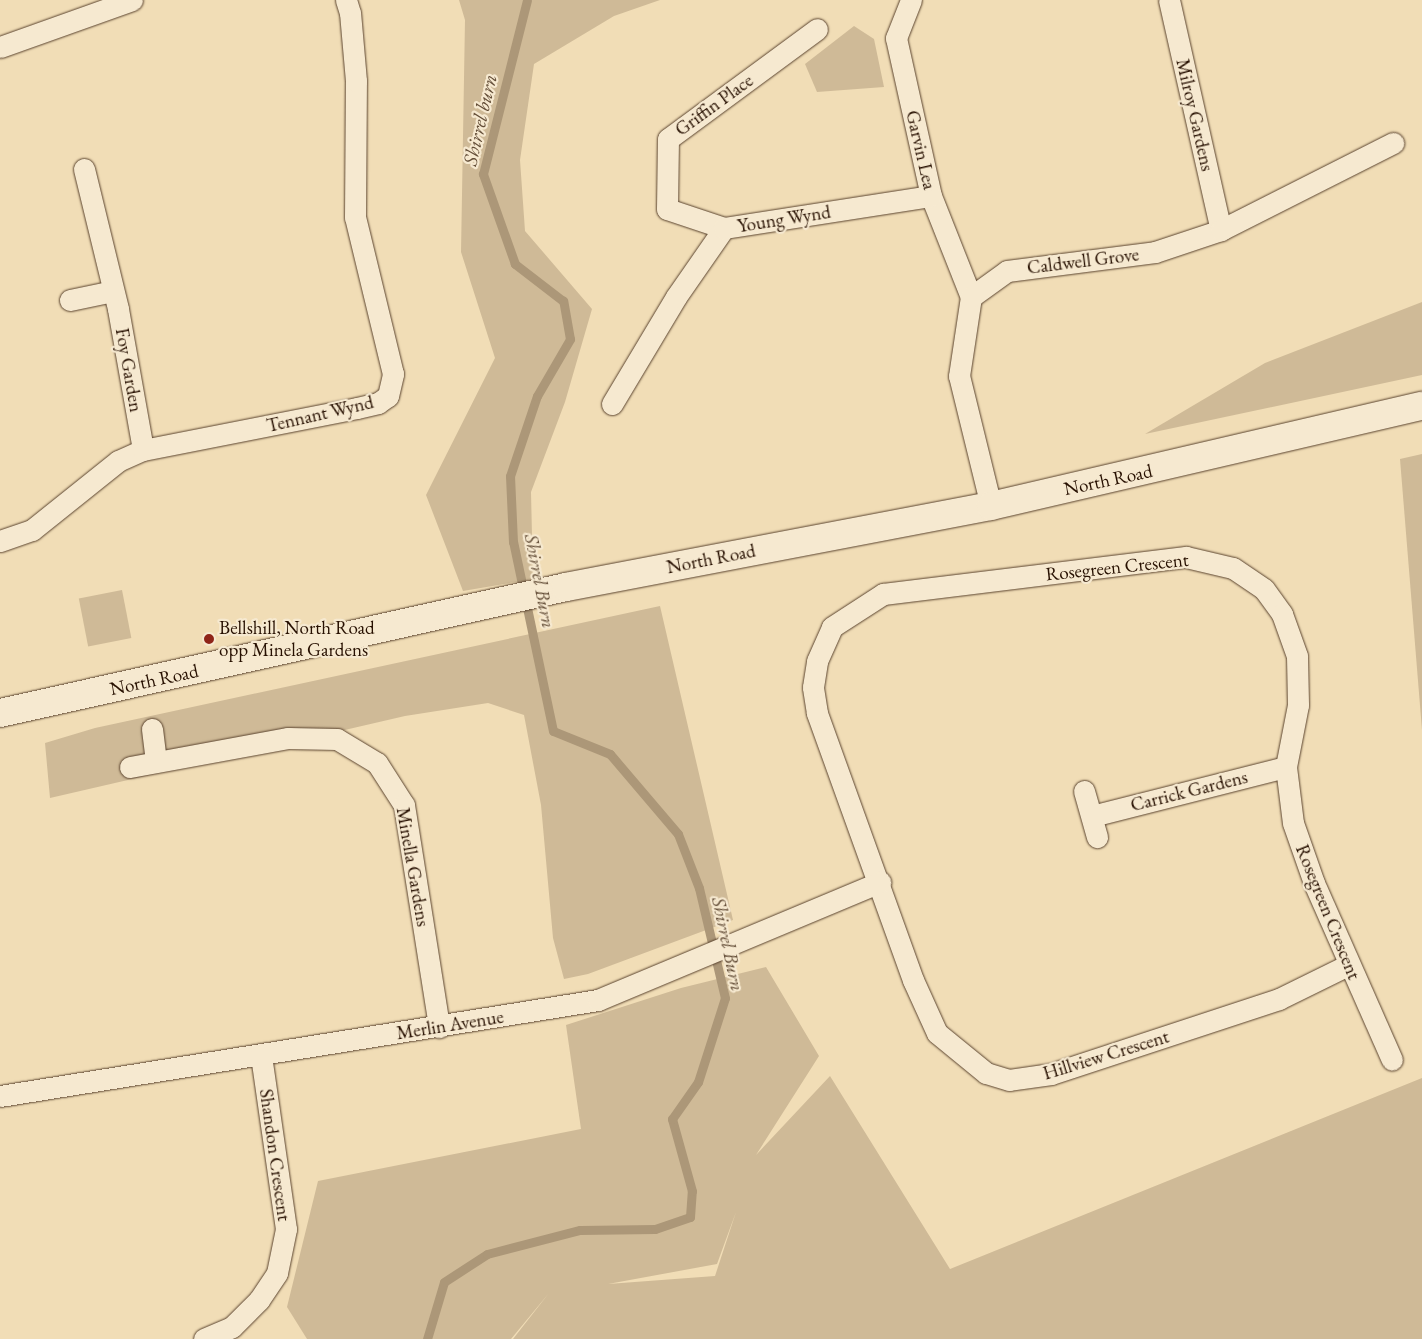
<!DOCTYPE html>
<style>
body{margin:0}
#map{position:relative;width:1422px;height:1339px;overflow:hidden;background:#f1ddb6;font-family:"EB Garamond",serif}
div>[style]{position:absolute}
.green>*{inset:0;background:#cfba97;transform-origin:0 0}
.stream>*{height:9px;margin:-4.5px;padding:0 4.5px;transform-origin:4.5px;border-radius:4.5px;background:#ac9778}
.roads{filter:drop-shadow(0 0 1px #5a432e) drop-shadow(0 0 1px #5a432e)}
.minor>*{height:21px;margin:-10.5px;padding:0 10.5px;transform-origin:10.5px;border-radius:10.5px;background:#f6e9d0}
.secondary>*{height:28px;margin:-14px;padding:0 14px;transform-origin:14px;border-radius:14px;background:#f6e9d0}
.dots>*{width:14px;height:14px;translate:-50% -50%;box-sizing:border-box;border:2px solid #f6e9d0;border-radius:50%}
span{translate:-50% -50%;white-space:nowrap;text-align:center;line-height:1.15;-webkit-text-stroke:4.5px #f6e9d0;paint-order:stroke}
.street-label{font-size:19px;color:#271001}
.poi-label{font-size:19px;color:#271001}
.left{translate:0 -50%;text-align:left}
.water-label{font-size:20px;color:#634d37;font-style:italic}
</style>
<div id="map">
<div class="green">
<div style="clip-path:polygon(459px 0,660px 0,614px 16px,534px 64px,520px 160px,525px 231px,592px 309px,565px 402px,531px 492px,533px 579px,463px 591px,426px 495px,495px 358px,461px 252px,465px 20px)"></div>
<div style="clip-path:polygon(854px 26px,874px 39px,884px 87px,817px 92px,805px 64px)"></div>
<div style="clip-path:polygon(1422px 302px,1422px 375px,1145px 434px,1265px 363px)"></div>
<div style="clip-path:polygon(1422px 454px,1422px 730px,1400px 459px)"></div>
<div style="left:122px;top:590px;width:49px;height:44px;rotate:79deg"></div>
<div style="clip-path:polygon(660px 606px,733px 920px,588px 974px,564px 979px,553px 938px,541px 805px,524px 715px,488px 703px,405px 716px,50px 798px,45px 743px,95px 728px)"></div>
<div style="clip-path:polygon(evenodd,766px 967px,819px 1056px,756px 1155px,830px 1076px,950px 1269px,1422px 1078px,1422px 1339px,513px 1339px,549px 1293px,511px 1339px,307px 1339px,287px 1307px,318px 1181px,581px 1129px,566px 1025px,681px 988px,766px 967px,736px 1212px,715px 1276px,608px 1284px,717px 1264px,736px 1212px)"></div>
</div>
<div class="stream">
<div style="left:427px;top:1339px;width:59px;rotate:-73.4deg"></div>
<div style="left:444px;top:1282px;width:51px;rotate:-33.1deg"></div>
<div style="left:487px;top:1254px;width:96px;rotate:-14.5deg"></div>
<div style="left:580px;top:1230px;width:75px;rotate:-0.8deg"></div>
<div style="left:655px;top:1229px;width:37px;rotate:-19deg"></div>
<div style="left:690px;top:1217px;width:26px;rotate:-86deg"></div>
<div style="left:692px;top:1191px;width:75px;rotate:-105.5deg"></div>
<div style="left:672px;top:1119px;width:45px;rotate:-54.9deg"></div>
<div style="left:698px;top:1082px;width:88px;rotate:-72.2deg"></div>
<div style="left:725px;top:998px;width:113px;rotate:-103.3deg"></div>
<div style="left:699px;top:888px;width:58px;rotate:-111.3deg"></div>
<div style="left:678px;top:834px;width:105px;rotate:-130.4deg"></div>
<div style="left:610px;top:754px;width:61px;rotate:-158deg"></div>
<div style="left:553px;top:731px;width:193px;rotate:-101.9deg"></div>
<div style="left:513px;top:542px;width:66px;rotate:-92.6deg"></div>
<div style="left:510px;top:476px;width:84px;rotate:-71.4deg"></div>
<div style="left:537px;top:396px;width:66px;rotate:-59.9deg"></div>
<div style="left:570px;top:339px;width:39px;rotate:-100deg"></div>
<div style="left:563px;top:301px;width:61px;rotate:-142.4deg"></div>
<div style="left:515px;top:264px;width:96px;rotate:-109.6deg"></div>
<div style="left:483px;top:174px;width:179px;rotate:-75.8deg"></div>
</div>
<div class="roads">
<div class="minor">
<div style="left:911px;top:0;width:41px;rotate:111.5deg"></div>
<div style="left:896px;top:38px;width:162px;rotate:77.5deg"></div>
<div style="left:931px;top:196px;width:109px;rotate:68.4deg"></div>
<div style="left:1169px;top:0;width:236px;rotate:77.3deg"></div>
<div style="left:0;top:47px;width:140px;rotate:-19.6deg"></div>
<div style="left:84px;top:169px;width:144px;rotate:76.3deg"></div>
<div style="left:118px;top:309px;width:143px;rotate:79.9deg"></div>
<div style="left:724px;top:228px;width:60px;rotate:-161.6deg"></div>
<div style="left:667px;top:209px;width:70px;rotate:-89.2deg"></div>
<div style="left:668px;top:139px;width:185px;rotate:-36.4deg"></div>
<div style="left:70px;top:300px;width:44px;rotate:-11.8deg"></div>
<div style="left:612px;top:404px;width:125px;rotate:-59.1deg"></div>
<div style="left:676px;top:297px;width:84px;rotate:-55.2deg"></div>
<div style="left:724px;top:228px;width:209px;rotate:-8.8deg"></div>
<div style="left:991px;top:506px;width:134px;rotate:-103.8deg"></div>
<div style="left:959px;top:376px;width:80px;rotate:-81.4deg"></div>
<div style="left:971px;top:297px;width:44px;rotate:-35.8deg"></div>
<div style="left:1007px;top:271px;width:149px;rotate:-7.3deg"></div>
<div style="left:1155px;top:252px;width:70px;rotate:-18.4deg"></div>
<div style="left:1221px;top:230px;width:193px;rotate:-26.8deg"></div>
<div style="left:0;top:541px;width:34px;rotate:-19deg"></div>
<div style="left:32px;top:530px;width:110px;rotate:-38.7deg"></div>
<div style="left:118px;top:461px;width:27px;rotate:-24deg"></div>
<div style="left:143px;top:450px;width:218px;rotate:-11.1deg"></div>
<div style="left:357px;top:408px;width:22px;rotate:-13deg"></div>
<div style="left:378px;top:403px;width:12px;rotate:-35deg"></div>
<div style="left:388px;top:396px;width:23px;rotate:-77deg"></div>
<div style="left:393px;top:374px;width:162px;rotate:-103.6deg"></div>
<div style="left:355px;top:217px;width:136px;rotate:-89.6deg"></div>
<div style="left:356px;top:81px;width:68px;rotate:-95deg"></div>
<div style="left:350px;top:13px;width:14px;rotate:-107deg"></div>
<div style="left:152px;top:729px;width:33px;rotate:83deg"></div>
<div style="left:130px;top:767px;width:161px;rotate:-10.4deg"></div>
<div style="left:288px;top:738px;width:49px;rotate:1.2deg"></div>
<div style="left:337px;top:739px;width:47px;rotate:31deg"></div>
<div style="left:377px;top:763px;width:50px;rotate:57.3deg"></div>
<div style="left:404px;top:805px;width:225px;rotate:81deg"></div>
<div style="left:1084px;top:791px;width:48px;rotate:74.2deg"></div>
<div style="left:1092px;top:816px;width:200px;rotate:-14.2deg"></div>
<div style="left:1348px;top:965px;width:77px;rotate:153.8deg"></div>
<div style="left:1279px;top:999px;width:240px;rotate:161.8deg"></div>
<div style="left:1051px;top:1074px;width:42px;rotate:171.9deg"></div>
<div style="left:1009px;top:1080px;width:24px;rotate:-163deg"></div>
<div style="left:986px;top:1073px;width:63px;rotate:-140.8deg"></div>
<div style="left:937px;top:1033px;width:58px;rotate:-114.4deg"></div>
<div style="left:913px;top:980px;width:284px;rotate:-109.8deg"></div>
<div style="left:817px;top:713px;width:26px;rotate:-99deg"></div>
<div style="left:813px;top:687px;width:26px;rotate:-81deg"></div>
<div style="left:817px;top:661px;width:37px;rotate:-66deg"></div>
<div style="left:832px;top:627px;width:61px;rotate:-32.9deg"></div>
<div style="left:883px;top:594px;width:305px;rotate:-7deg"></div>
<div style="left:1186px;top:557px;width:48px;rotate:13.2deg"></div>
<div style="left:1233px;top:568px;width:37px;rotate:34deg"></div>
<div style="left:1264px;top:589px;width:31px;rotate:54deg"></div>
<div style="left:1282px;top:614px;width:45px;rotate:70.3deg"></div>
<div style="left:1297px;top:656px;width:49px;rotate:88.8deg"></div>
<div style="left:1298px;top:705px;width:63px;rotate:101deg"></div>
<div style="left:1286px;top:767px;width:56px;rotate:82.9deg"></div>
<div style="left:1293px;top:823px;width:64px;rotate:70.7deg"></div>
<div style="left:1314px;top:883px;width:193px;rotate:66.2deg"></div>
<div style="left:0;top:1096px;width:606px;rotate:-9.12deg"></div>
<div style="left:598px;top:1000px;width:306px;rotate:-22.7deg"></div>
<div style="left:204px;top:1339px;width:30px;rotate:-23deg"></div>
<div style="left:232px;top:1327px;width:38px;rotate:-45deg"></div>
<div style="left:259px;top:1300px;width:32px;rotate:-56deg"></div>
<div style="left:277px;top:1273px;width:45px;rotate:-78.4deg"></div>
<div style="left:286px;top:1229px;width:176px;rotate:-98.2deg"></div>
</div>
<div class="secondary">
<div style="left:0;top:713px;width:580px;rotate:-12.55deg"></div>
<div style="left:566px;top:587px;width:433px;rotate:-10.8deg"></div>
<div style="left:991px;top:506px;width:442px;rotate:-13.1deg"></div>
</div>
</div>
<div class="dots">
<div style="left:209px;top:639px;background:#8f2418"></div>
</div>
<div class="street-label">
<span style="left:714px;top:105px;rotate:-36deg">Griffin Place</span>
<span style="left:1195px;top:115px;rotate:77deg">Milroy Gardens</span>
<span style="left:921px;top:150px;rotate:77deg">Garvin Lea</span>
<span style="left:784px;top:219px;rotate:-9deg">Young Wynd</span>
<span style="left:1083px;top:261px;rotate:-7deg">Caldwell Grove</span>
<span style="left:129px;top:370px;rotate:80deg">Foy Garden</span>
<span style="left:320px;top:414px;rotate:-13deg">Tennant Wynd</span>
<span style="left:1108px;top:480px;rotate:-12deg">North Road</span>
<span style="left:711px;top:559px;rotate:-11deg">North Road</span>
<span style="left:1117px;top:567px;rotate:-6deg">Rosegreen Crescent</span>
<span style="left:154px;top:680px;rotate:-12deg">North Road</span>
<span style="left:1189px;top:791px;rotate:-14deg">Carrick Gardens</span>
<span style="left:413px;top:867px;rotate:80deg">Minella Gardens</span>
<span style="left:1328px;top:912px;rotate:68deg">Rosegreen Crescent</span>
<span style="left:450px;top:1025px;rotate:-9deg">Merlin Avenue</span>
<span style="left:1106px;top:1055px;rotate:-17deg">Hillview Crescent</span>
<span style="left:275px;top:1155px;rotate:82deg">Shandon Crescent</span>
</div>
<div class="poi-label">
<span class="left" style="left:219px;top:639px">Bellshill, North Road<br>opp Minela Gardens</span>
</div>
<div class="water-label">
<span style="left:480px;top:120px;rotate:-77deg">Shirrel burn</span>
<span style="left:540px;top:581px;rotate:79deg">Shirrel Burn</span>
<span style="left:728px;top:944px;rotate:78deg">Shirrel Burn</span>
</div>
</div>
